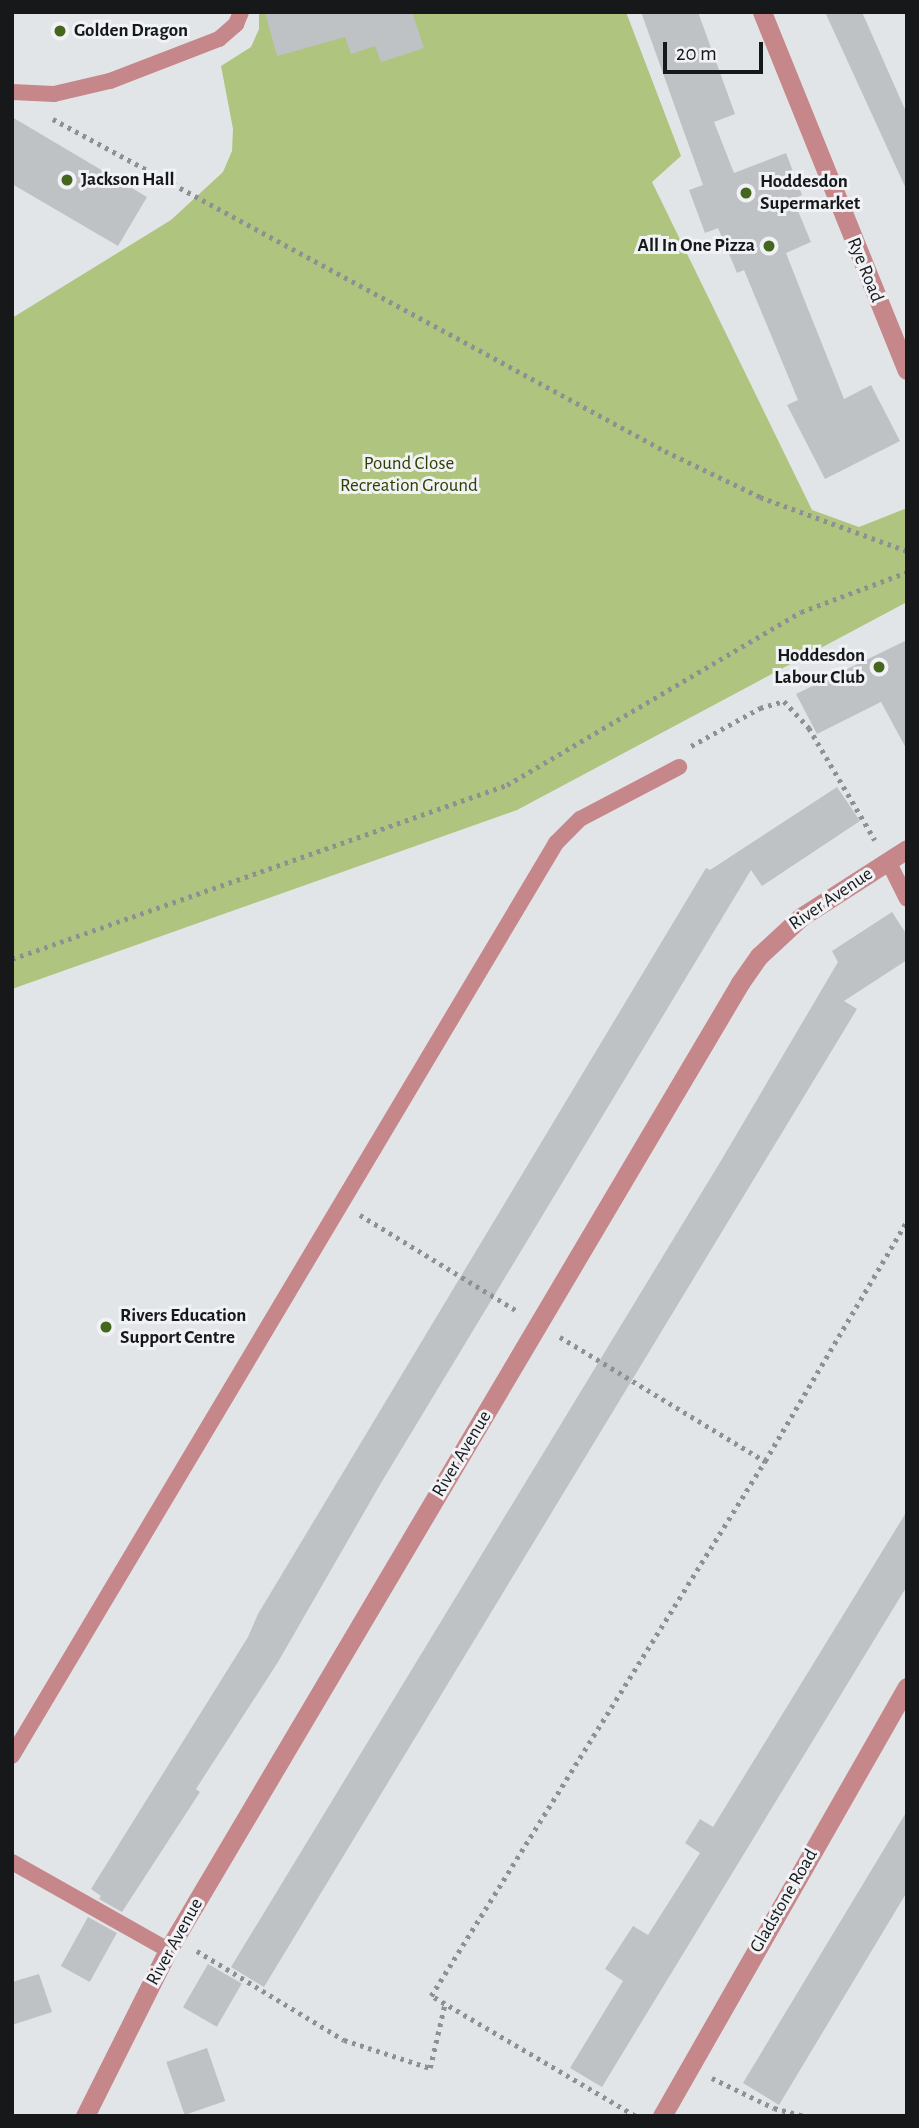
<!DOCTYPE html>
<style>
body{margin:0}
#map{position:relative;width:919px;height:2128px;overflow:hidden;background:#e2e5e8;font-family:"Alegreya Sans",sans-serif}
div>[style]{position:absolute}
.green>*{inset:0;background:#afc47f}
.building>*{inset:0;background:#bfc2c5;transform-origin:0 0}
.path>*{height:4.5px;margin-top:-2.25px;transform-origin:0;background:repeating-linear-gradient(90deg,#8e9092 0 3.5px,transparent 0 8.5px)}
.service>*{height:16px;margin:-8px;padding:0 8px;transform-origin:8px;border-radius:8px;background:#c6878a}
.minor>*{height:19px;margin:-9.5px;padding:0 9.5px;transform-origin:9.5px;border-radius:9.5px;background:#c6878a}
.dots>*{width:19px;height:19px;translate:-50% -50%;box-sizing:border-box;border:4px solid #f0f2f5;border-radius:50%}
span{translate:-50% -50%;white-space:nowrap;text-align:center;line-height:1.15;-webkit-text-stroke:6px #f0f2f5;paint-order:stroke}
.poi-label{font-size:19px;color:#171819;font-weight:700}
.left{translate:0 -50%;text-align:left}
.right{translate:-100% -50%;text-align:right}
.street-label{font-size:19px;color:#171819}
.park-label{font-size:19px;color:#303e00}
.frame{position:absolute;inset:0;border:14px solid #171819;pointer-events:none}
.scale{position:absolute;left:663px;top:42px;width:100px;height:32px;box-sizing:border-box;border:4px solid #171819;border-top:0;padding-left:9px;font-size:21px;line-height:24px;white-space:nowrap;color:#171819;-webkit-text-stroke:5px #f0f2f5;paint-order:stroke}
</style>
<div id="map">
<div class="green">
<div style="clip-path:polygon(259px 12px,626px 12px,681px 156px,652px 182px,812px 510px,859px 527px,907px 508px,907px 602px,517px 810px,12px 989px,12px 318px,171px 220px,223px 172px,232px 151px,233px 129px,221px 66px,251px 47px,259px 29px)"></div>
</div>
<div class="building">
<div style="clip-path:polygon(265px 12px,412px 12px,424px 48px,381px 62px,375px 46px,351px 54px,345px 37px,277px 56px)"></div>
<div style="clip-path:polygon(641px 12px,698px 12px,735px 114px,714px 122px,734px 173px,786px 153px,802px 195px,793px 199px,811px 242px,786px 253px,810px 314px,844px 399px,871px 385px,900px 441px,825px 479px,787px 405px,798px 400px,744px 270px,737px 273px,718px 228px,705px 233px,689px 190px,703px 185px)"></div>
<div style="clip-path:polygon(825px 12px,862px 12px,907px 114px,907px 191px)"></div>
<div style="clip-path:polygon(12px 117px,147px 197px,118px 246px,12px 184px)"></div>
<div style="clip-path:polygon(907px 640px,907px 750px,881px 702px,817px 734px,796px 694px)"></div>
<div style="clip-path:polygon(837px 787px,860px 821px,762px 886px,751px 870px,381px 1483px,278px 1662px,196px 1789px,200px 1792px,122px 1912px,99px 1899px,101px 1896px,91px 1889px,248px 1637px,258px 1614px,706px 868px,710px 870px)"></div>
<div style="clip-path:polygon(892px 912px,907px 935px,907px 960px,844px 1001px,857px 1009px,264px 1987px,231px 1967px,722px 1159px,838px 962px,832px 951px)"></div>
<div style="clip-path:polygon(907px 1511px,907px 1586px,602px 2087px,570px 2068px,623px 1981px,605px 1969px,633px 1926px,648px 1935px,700px 1853px,685px 1843px,700px 1819px,713px 1827px)"></div>
<div style="clip-path:polygon(907px 1811px,907px 1892px,779px 2105px,743px 2083px)"></div>
<div style="left:88px;top:1917px;width:33px;height:56px;rotate:29deg"></div>
<div style="left:208px;top:1964px;width:39px;height:50px;rotate:30deg"></div>
<div style="clip-path:polygon(39px 1974px,52px 2012px,12px 2025px,12px 1982px)"></div>
<div style="left:207px;top:2048px;width:56px;height:43px;rotate:71deg"></div>
</div>
<div class="path">
<div style="left:53px;top:119px;width:696px;rotate:28.48deg"></div>
<div style="left:665px;top:451px;width:106px;rotate:25.8deg"></div>
<div style="left:760px;top:497px;width:157px;rotate:20.2deg"></div>
<div style="left:691px;top:746px;width:79px;rotate:-28.8deg"></div>
<div style="left:760px;top:708px;width:25px;rotate:-16deg"></div>
<div style="left:784px;top:701px;width:37px;rotate:47deg"></div>
<div style="left:809px;top:728px;width:130px;rotate:59.5deg"></div>
<div style="left:12px;top:959px;width:525px;rotate:-19.37deg"></div>
<div style="left:507px;top:785px;width:341px;rotate:-30.5deg"></div>
<div style="left:801px;top:612px;width:113px;rotate:-20.7deg"></div>
<div style="left:360px;top:1215px;width:184px;rotate:31.4deg"></div>
<div style="left:560px;top:1337px;width:240px;rotate:31.2deg"></div>
<div style="left:197px;top:1951px;width:172px;rotate:31.2deg"></div>
<div style="left:344px;top:2040px;width:90px;rotate:18deg"></div>
<div style="left:430px;top:2068px;width:67px;rotate:-77deg"></div>
<div style="left:712px;top:2078px;width:69px;rotate:25.8deg"></div>
<div style="left:774px;top:2108px;width:31px;rotate:15deg"></div>
<div style="left:635px;top:2116px;width:237px;rotate:-149.5deg"></div>
<div style="left:431px;top:1996px;width:631px;rotate:-58.02deg"></div>
<div style="left:765px;top:1461px;width:279px;rotate:-59.4deg"></div>
</div>
<div class="service">
<div style="left:12px;top:92px;width:42px;rotate:2.7deg"></div>
<div style="left:54px;top:94px;width:57px;rotate:-13.1deg"></div>
<div style="left:110px;top:81px;width:117px;rotate:-21.1deg"></div>
<div style="left:219px;top:39px;width:23px;rotate:-41deg"></div>
<div style="left:236px;top:24px;width:13px;rotate:-67deg"></div>
<div style="left:888px;top:861px;width:42px;rotate:63.4deg"></div>
<div style="left:12px;top:1756px;width:1063px;rotate:-59.21deg"></div>
<div style="left:556px;top:843px;width:34px;rotate:-45deg"></div>
<div style="left:580px;top:819px;width:112px;rotate:-27.7deg"></div>
<div style="left:12px;top:1862px;width:179px;rotate:29.4deg"></div>
</div>
<div class="minor">
<div style="left:762px;top:12px;width:386px;rotate:68deg"></div>
<div style="left:85px;top:2116px;width:186px;rotate:-63.4deg"></div>
<div style="left:168px;top:1950px;width:1124px;rotate:-59.39deg"></div>
<div style="left:740px;top:983px;width:33px;rotate:-55deg"></div>
<div style="left:759px;top:956px;width:57px;rotate:-42.9deg"></div>
<div style="left:801px;top:917px;width:126px;rotate:-32.7deg"></div>
<div style="left:662px;top:2116px;width:494px;rotate:-60.3deg"></div>
</div>
<div class="dots">
<div style="left:60px;top:31px;background:#44661d"></div>
<div style="left:67px;top:180px;background:#44661d"></div>
<div style="left:746px;top:193px;background:#44661d"></div>
<div style="left:769px;top:246px;background:#44661d"></div>
<div style="left:879px;top:667px;background:#44661d"></div>
<div style="left:106px;top:1327px;background:#44661d"></div>
</div>
<div class="poi-label">
<span class="left" style="left:74px;top:31px">Golden Dragon</span>
<span class="left" style="left:81px;top:180px">Jackson Hall</span>
<span class="left" style="left:760px;top:193px">Hoddesdon<br>Supermarket</span>
<span class="right" style="left:755px;top:246px">All In One Pizza</span>
<span class="right" style="left:865px;top:667px">Hoddesdon<br>Labour Club</span>
<span class="left" style="left:120px;top:1327px">Rivers Education<br>Support Centre</span>
</div>
<div class="street-label">
<span style="left:865px;top:270px;rotate:68deg">Rye Road</span>
<span style="left:831px;top:899px;rotate:-34deg">River Avenue</span>
<span style="left:462px;top:1454px;rotate:-59deg">River Avenue</span>
<span style="left:784px;top:1901px;rotate:-60deg">Gladstone Road</span>
<span style="left:175px;top:1942px;rotate:-61deg">River Avenue</span>
</div>
<div class="park-label">
<span style="left:409px;top:475px">Pound Close<br>Recreation Ground</span>
</div>
<div class="frame"></div>
<div class="scale">20 m</div>
</div>
